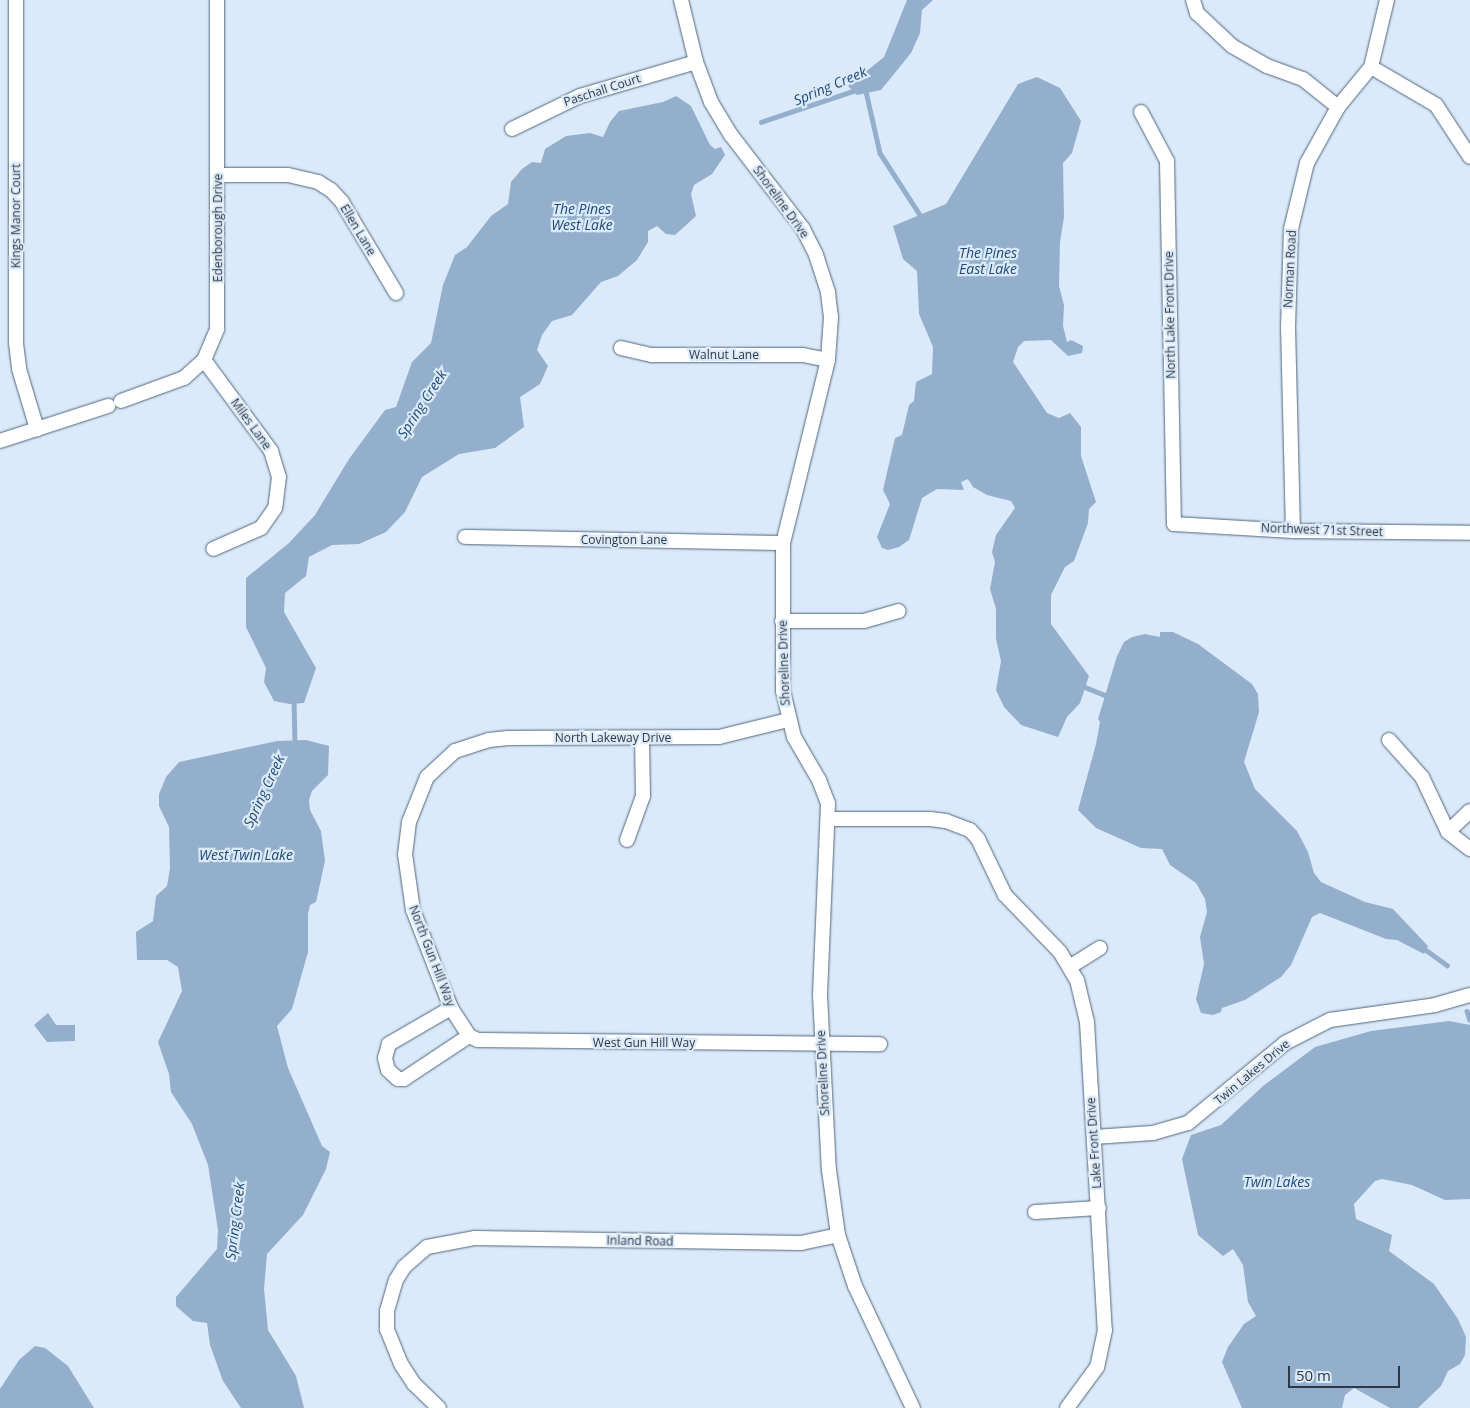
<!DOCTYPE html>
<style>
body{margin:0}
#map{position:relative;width:1470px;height:1408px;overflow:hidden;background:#dbeafa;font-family:"Open Sans",sans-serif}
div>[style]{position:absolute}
.water>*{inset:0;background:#94afcc}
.stream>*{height:4.5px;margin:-2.25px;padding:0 2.25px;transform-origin:2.25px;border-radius:2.25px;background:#94afcc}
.roads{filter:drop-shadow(0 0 1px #4f657c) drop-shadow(0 0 1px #4f657c)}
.minor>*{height:14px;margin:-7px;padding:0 7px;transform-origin:7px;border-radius:7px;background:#fff}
span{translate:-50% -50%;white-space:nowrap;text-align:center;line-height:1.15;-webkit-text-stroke:4.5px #dbeafa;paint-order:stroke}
.street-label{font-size:12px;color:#2f3842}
.water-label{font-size:14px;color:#214b72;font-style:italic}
.scale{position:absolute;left:1288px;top:1366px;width:112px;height:22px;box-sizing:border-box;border:2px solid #2f3842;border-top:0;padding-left:6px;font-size:15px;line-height:18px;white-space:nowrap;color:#2f3842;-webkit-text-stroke:4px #dbeafa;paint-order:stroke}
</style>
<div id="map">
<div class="water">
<div style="clip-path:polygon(907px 0,933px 0,922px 10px,920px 33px,911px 53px,881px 90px,857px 95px,848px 86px,884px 57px)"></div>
<div style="clip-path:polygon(1037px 77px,1060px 88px,1081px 121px,1072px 153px,1063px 163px,1064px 217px,1060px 242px,1059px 286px,1064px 305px,1063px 326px,1067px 342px,1071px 340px,1083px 346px,1082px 353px,1068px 356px,1051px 340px,1024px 341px,1018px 347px,1013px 362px,1047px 413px,1059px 418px,1070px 413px,1081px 427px,1081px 456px,1096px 502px,1089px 509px,1088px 523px,1074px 561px,1065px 567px,1051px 595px,1051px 624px,1089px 676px,1080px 703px,1067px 717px,1058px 737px,1021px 725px,1004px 707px,996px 690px,1001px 661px,996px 639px,996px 609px,990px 589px,995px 562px,992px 552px,996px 535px,1015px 508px,1011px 501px,987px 495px,973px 487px,968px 479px,961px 482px,964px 490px,937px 489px,922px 498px,909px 540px,899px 547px,888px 550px,882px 548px,877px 537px,890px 504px,883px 490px,895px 438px,902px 435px,909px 405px,914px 401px,916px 382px,932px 374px,933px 347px,919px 314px,917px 271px,903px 259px,893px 226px,946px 204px,1018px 84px)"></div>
<div style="clip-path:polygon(676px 96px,691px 106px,710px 145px,715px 149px,721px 147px,725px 155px,712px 174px,694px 185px,691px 194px,696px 216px,675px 235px,666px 234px,657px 226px,648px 231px,648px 242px,637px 260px,618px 276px,601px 282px,572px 315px,552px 321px,542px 335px,537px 350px,548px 366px,540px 384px,520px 397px,524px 427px,495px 448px,459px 454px,422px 477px,405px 512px,386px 532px,359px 544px,332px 545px,309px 557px,306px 576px,285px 593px,284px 612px,316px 668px,304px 703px,290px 704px,274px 701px,264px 682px,266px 668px,246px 627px,246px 578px,289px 543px,315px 515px,349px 459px,385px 410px,396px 407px,412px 362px,431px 343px,443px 285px,455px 255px,467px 247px,491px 216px,508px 204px,511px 182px,522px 169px,532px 162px,541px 163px,545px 149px,566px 136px,590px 133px,603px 137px,610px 122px,619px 111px,663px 102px)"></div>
<div style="clip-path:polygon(1160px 632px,1173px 632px,1198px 644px,1252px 684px,1258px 694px,1259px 712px,1244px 762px,1255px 789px,1297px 831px,1308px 852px,1314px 873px,1321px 882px,1365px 902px,1393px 909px,1428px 946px,1424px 954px,1397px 940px,1386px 939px,1320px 913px,1312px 917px,1291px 965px,1281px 977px,1245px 1000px,1222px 1008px,1221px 1012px,1213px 1015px,1201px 1013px,1196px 999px,1204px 964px,1200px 937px,1207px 912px,1205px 899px,1196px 883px,1170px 865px,1162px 849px,1141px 848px,1096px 828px,1078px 810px,1096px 744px,1100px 722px,1098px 719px,1117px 656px,1124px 642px,1132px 637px,1145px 634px,1160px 637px)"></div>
<div style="clip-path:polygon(306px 740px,329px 746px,328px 775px,312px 791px,309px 800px,310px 810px,321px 831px,325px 861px,316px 902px,310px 905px,308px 914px,308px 952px,292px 1009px,277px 1026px,288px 1068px,322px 1146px,330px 1152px,326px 1169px,303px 1215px,267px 1254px,264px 1289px,268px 1330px,296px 1376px,304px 1408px,241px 1408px,223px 1381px,210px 1345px,207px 1323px,193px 1321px,176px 1306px,176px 1297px,217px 1249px,218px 1230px,208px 1165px,192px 1124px,171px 1092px,169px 1074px,158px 1042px,182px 991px,178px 967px,167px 960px,137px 960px,136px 932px,153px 921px,156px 896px,167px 886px,170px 868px,169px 827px,159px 806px,159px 794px,166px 777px,179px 762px,277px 741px)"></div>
<div style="clip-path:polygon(48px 1013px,56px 1025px,75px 1025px,75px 1041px,47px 1042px,34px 1025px)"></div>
<div style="clip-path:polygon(1449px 1021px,1470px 1025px,1470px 1199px,1445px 1200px,1412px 1185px,1382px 1179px,1375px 1181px,1354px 1204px,1356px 1219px,1392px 1235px,1389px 1251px,1434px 1284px,1458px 1319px,1466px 1337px,1465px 1355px,1460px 1364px,1448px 1371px,1441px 1386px,1418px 1408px,1390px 1408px,1354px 1388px,1345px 1395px,1342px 1408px,1242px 1408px,1222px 1362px,1228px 1347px,1244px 1324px,1256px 1316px,1248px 1302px,1243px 1265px,1233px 1249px,1223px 1256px,1198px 1235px,1182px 1159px,1191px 1135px,1221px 1125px,1263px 1086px,1315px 1047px,1371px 1031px)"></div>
<div style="clip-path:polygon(35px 1346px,45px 1348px,68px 1366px,94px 1408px,0 1408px,0 1389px,19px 1360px)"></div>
</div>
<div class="stream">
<div style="left:865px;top:87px;width:68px;rotate:77.2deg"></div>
<div style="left:880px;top:153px;width:77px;rotate:57.1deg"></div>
<div style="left:761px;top:122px;width:100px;rotate:-18.6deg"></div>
<div style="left:1080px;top:685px;width:32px;rotate:22deg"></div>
<div style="left:294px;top:700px;width:45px;rotate:88.7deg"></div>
<div style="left:1422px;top:947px;width:31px;rotate:36deg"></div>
<div style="left:1467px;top:1011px;width:9px;rotate:72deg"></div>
</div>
<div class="roads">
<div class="minor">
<div style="left:16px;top:0;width:343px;rotate:90deg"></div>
<div style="left:16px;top:343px;width:26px;rotate:83deg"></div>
<div style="left:19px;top:369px;width:63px;rotate:73.3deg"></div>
<div style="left:681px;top:0;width:64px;rotate:76.4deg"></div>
<div style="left:696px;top:62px;width:43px;rotate:69.4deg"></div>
<div style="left:711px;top:102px;width:39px;rotate:59deg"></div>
<div style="left:731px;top:135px;width:118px;rotate:52.5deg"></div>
<div style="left:803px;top:229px;width:29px;rotate:63deg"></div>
<div style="left:816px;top:255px;width:40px;rotate:72deg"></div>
<div style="left:828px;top:293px;width:24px;rotate:83deg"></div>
<div style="left:831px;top:317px;width:43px;rotate:94deg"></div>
<div style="left:828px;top:360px;width:188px;rotate:103.8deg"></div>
<div style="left:783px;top:543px;width:148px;rotate:90deg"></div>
<div style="left:783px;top:691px;width:47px;rotate:76.6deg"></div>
<div style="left:794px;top:737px;width:50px;rotate:59.8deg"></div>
<div style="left:819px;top:780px;width:26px;rotate:69deg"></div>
<div style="left:828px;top:804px;width:191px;rotate:92.4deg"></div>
<div style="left:820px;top:995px;width:175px;rotate:87.1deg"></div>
<div style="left:829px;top:1170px;width:66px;rotate:82.1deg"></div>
<div style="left:838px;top:1235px;width:54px;rotate:71.6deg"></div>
<div style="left:855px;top:1286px;width:135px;rotate:64.6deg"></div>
<div style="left:1193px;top:0;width:14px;rotate:73deg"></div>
<div style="left:1197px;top:13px;width:48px;rotate:43.3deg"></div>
<div style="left:1232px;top:46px;width:40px;rotate:29.7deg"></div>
<div style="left:1267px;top:66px;width:38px;rotate:20deg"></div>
<div style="left:1303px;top:79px;width:45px;rotate:38.7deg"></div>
<div style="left:1371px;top:67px;width:75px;rotate:30.3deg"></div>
<div style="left:1436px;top:105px;width:62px;rotate:56.8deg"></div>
<div style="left:1141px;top:112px;width:55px;rotate:62deg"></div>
<div style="left:1167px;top:161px;width:363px;rotate:88.9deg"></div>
<div style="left:1174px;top:524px;width:119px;rotate:3.4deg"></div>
<div style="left:1293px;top:531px;width:177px;rotate:0.6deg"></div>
<div style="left:512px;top:129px;width:76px;rotate:-25.9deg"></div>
<div style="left:580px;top:96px;width:121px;rotate:-16.3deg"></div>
<div style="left:218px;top:175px;width:70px"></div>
<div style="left:288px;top:175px;width:31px;rotate:13deg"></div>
<div style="left:318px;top:182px;width:15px;rotate:32deg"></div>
<div style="left:331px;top:190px;width:16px;rotate:47deg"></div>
<div style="left:342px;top:202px;width:106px;rotate:59.3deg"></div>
<div style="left:621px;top:348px;width:32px;rotate:13deg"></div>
<div style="left:652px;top:355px;width:151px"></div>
<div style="left:803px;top:355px;width:25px;rotate:11deg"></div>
<div style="left:204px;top:360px;width:113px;rotate:53.6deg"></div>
<div style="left:271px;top:451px;width:27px;rotate:73deg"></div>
<div style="left:279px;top:477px;width:31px;rotate:97deg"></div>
<div style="left:275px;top:508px;width:24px;rotate:125deg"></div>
<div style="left:261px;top:528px;width:52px;rotate:156.4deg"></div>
<div style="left:121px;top:401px;width:67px;rotate:-20.1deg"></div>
<div style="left:184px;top:378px;width:27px;rotate:-42deg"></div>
<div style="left:204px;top:360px;width:34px;rotate:-67deg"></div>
<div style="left:217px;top:329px;width:329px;rotate:-90deg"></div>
<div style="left:0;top:441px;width:114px;rotate:-18deg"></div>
<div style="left:1293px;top:531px;width:203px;rotate:-91.4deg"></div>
<div style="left:1288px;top:328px;width:99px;rotate:-88.3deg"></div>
<div style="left:1291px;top:229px;width:68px;rotate:-76.4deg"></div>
<div style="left:1307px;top:163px;width:64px;rotate:-61deg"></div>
<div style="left:1338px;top:107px;width:52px;rotate:-50.5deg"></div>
<div style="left:1371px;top:67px;width:69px;rotate:-76.6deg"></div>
<div style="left:465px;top:537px;width:318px;rotate:1.1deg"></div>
<div style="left:782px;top:621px;width:82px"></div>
<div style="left:864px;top:621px;width:36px;rotate:-16deg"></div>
<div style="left:788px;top:720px;width:71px;rotate:166.2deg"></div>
<div style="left:719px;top:737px;width:211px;rotate:179.7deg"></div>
<div style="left:508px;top:738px;width:19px;rotate:174deg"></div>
<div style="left:489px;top:740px;width:36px;rotate:162deg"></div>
<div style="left:455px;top:751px;width:38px;rotate:137deg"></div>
<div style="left:427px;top:777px;width:48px;rotate:111.8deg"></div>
<div style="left:409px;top:822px;width:32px;rotate:97deg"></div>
<div style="left:405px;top:854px;width:57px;rotate:81.9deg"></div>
<div style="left:413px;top:910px;width:105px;rotate:68.8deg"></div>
<div style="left:451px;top:1008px;width:33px;rotate:57deg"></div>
<div style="left:469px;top:1036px;width:10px;rotate:24deg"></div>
<div style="left:478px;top:1040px;width:402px;rotate:0.6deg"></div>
<div style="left:1389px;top:740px;width:50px;rotate:48.3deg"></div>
<div style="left:1422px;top:777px;width:61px;rotate:64.7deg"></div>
<div style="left:1448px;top:832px;width:28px;rotate:38deg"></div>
<div style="left:829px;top:819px;width:101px"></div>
<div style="left:930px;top:819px;width:16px;rotate:7deg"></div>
<div style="left:946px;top:821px;width:26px;rotate:21deg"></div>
<div style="left:970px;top:830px;width:12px;rotate:48deg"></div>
<div style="left:978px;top:839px;width:62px;rotate:64.3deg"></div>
<div style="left:1005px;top:895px;width:79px;rotate:46deg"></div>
<div style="left:1060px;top:952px;width:33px;rotate:59deg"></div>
<div style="left:1077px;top:980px;width:43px;rotate:76.6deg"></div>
<div style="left:1087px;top:1022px;width:309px;rotate:86.7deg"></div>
<div style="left:1105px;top:1330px;width:38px;rotate:102deg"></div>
<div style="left:1097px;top:1367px;width:51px;rotate:126.2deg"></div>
<div style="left:1448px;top:832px;width:30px;rotate:-44deg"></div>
<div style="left:627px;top:840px;width:47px;rotate:-70deg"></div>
<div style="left:643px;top:796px;width:57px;rotate:-91deg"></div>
<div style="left:1071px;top:966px;width:34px;rotate:-32deg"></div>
<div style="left:451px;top:1008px;width:72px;rotate:149.9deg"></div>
<div style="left:389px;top:1044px;width:15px;rotate:106deg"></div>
<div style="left:385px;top:1058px;width:12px;rotate:76deg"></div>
<div style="left:388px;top:1070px;width:13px;rotate:42deg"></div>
<div style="left:398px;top:1079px;width:6px"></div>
<div style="left:404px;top:1079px;width:78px;rotate:-33.5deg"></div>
<div style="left:1094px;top:1137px;width:59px;rotate:-3.9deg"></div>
<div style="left:1153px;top:1133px;width:36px;rotate:-16deg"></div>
<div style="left:1188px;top:1123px;width:126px;rotate:-39.5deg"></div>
<div style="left:1285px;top:1043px;width:51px;rotate:-27.1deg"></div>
<div style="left:1330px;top:1020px;width:106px;rotate:-8.1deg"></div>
<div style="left:1435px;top:1005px;width:36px;rotate:-16deg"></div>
<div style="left:1035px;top:1212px;width:64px;rotate:-3.6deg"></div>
<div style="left:439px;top:1408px;width:35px;rotate:-136deg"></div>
<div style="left:414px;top:1384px;width:24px;rotate:-123deg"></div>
<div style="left:401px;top:1364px;width:38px;rotate:-112deg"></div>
<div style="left:387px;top:1329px;width:18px;rotate:-90deg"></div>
<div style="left:387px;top:1311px;width:32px;rotate:-74deg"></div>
<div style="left:396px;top:1280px;width:15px;rotate:-58deg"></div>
<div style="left:404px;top:1267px;width:30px;rotate:-41deg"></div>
<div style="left:427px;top:1247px;width:49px;rotate:-10.6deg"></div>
<div style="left:475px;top:1238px;width:326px;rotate:0.9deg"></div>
<div style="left:801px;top:1243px;width:38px;rotate:-12deg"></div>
</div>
</div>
<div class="street-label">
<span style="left:602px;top:90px;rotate:-18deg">Paschall Court</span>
<span style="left:781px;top:202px;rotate:54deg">Shoreline Drive</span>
<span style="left:16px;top:216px;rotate:-90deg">Kings Manor Court</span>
<span style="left:218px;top:228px;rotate:-90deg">Edenborough Drive</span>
<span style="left:358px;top:230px;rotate:59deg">Ellen Lane</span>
<span style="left:1290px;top:269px;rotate:-87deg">Norman Road</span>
<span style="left:1170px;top:315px;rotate:-91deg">North Lake Front Drive</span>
<span style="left:724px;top:355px">Walnut Lane</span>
<span style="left:251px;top:424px;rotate:54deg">Miles Lane</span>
<span style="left:1322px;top:530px;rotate:2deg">Northwest 71st Street</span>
<span style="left:624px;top:540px">Covington Lane</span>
<span style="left:784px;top:663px;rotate:-92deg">Shoreline Drive</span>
<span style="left:613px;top:738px">North Lakeway Drive</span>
<span style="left:432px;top:956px;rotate:69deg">North Gun Hill Way</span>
<span style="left:644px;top:1043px">West Gun Hill Way</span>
<span style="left:1252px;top:1072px;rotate:-40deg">Twin Lakes Drive</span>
<span style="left:823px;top:1073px;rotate:-93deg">Shoreline Drive</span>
<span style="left:1094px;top:1143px;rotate:-94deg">Lake Front Drive</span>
<span style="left:640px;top:1241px;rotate:1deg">Inland Road</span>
</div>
<div class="water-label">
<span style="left:830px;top:86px;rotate:-23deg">Spring Creek</span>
<span style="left:582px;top:217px">The Pines<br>West Lake</span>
<span style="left:988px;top:261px">The Pines<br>East Lake</span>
<span style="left:422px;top:404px;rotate:-57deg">Spring Creek</span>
<span style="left:264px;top:791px;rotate:-65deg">Spring Creek</span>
<span style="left:246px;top:855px">West Twin Lake</span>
<span style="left:1277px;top:1182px">Twin Lakes</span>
<span style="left:235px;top:1221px;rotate:-83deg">Spring Creek</span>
</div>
<div class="scale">50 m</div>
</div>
